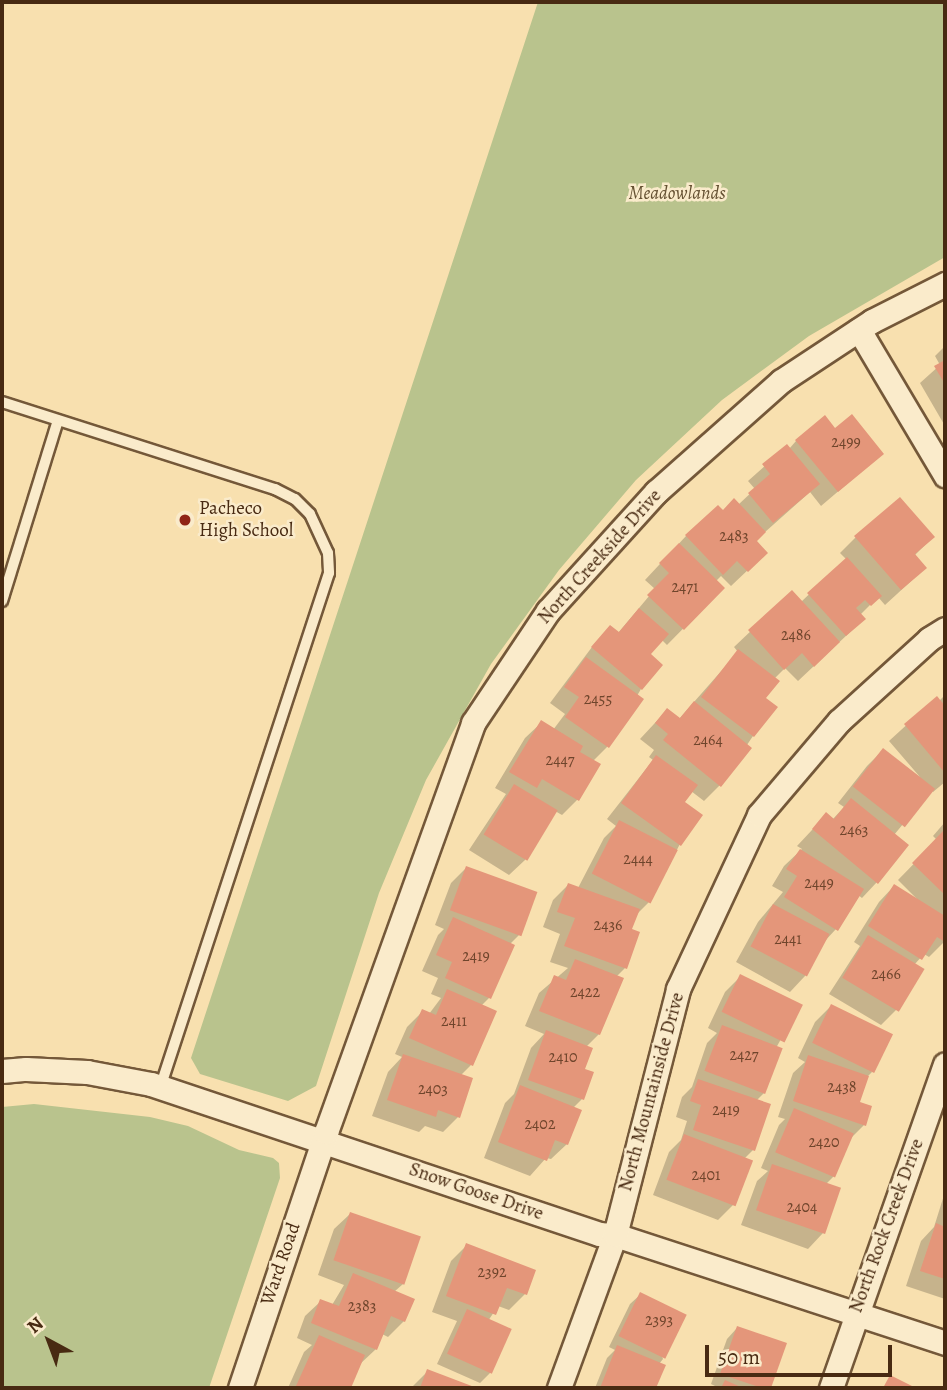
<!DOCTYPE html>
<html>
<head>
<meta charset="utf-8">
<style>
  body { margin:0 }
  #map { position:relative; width:947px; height:1390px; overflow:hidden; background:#f8e0af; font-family:Alegreya,serif }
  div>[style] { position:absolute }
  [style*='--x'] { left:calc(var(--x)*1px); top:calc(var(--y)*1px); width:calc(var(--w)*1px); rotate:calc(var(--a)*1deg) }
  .green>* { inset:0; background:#b9c38d }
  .shadow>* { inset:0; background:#0003 }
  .building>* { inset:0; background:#e4967a; transform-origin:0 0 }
  .roads { filter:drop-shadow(2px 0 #745839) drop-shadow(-2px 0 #745839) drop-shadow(0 2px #745839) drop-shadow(0 -2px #745839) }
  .lane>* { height:10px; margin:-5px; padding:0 5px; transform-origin:5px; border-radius:5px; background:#faebcb }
  .street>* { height:23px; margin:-11.5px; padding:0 11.5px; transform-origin:11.5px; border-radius:11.5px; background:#faebcb }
  .dots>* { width:19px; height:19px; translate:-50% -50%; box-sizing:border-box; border:4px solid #faebcb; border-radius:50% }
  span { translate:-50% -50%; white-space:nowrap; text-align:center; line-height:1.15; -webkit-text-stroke:5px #faebcb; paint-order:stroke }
  .number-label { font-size:16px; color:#6f452c }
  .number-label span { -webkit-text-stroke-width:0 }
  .park-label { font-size:19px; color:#645031; font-style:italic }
  .poi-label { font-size:19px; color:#482a12 }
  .left { translate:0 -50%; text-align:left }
  .street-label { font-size:19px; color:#482a12 }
  .frame { position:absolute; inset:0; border:4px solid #482a12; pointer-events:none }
  .north { position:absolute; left:14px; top:1306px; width:70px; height:70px; -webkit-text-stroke:5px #faebcb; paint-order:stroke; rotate:319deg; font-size:19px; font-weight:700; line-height:28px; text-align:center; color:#482a12 }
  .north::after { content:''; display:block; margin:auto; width:24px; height:32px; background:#482a12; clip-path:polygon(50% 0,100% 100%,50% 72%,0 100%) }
  .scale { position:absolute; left:705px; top:1345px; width:187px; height:32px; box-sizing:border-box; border:4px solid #482a12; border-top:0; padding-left:9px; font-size:21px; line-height:24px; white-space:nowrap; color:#482a12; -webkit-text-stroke:5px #faebcb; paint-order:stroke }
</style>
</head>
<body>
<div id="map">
  <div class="green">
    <i style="clip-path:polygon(538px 2px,945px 2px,945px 257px,809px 336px,722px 400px,636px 480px,559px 570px,491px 664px,426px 780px,379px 893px,316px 1086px,288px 1101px,200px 1074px,191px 1058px)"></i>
    <i style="clip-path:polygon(34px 1104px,150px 1117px,188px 1126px,239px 1150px,273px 1158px,279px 1163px,280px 1178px,209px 1388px,2px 1388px,2px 1107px)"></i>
  </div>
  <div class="shadow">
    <i style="clip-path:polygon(945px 346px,945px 426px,920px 383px,940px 365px,935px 356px)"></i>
    <i style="clip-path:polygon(835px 430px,882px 454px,821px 506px,810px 492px,755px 541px,750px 568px,731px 586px,721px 576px,716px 581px,723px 588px,667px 645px,661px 639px,648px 655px,641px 689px,607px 747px,593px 761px,577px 800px,562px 815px,555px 811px,525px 860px,509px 875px,469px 850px,506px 794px,495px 788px,525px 738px,541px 723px,553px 730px,565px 714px,550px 703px,595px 643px,610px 627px,618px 633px,655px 589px,645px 580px,686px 536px,738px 505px,755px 489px,748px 481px,787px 446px,789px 449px,796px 441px)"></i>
    <i style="clip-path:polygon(856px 537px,933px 537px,914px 556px,925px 568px,909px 583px,885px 605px,878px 597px,860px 615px,864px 619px,798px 681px,785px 668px,774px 679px,764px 698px,753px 736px,720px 785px,704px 801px,691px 791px,683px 802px,680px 844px,649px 902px,635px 916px,630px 930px,625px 968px,616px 977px,599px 1034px,586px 1047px,582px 1099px,573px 1108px,567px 1144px,551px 1159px,546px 1158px,530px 1176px,484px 1158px,505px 1103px,514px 1094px,531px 1048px,544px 1034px,525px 1026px,539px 993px,568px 968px,550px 962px,560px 934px,543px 927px,553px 900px,568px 885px,578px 888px,604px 838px,616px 826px,607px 819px,653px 760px,649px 757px,654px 750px,640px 739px,667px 710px,679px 719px,738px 652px,734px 647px,792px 592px,801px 602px,846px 559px,840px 553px)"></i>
    <i style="clip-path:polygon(945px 695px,945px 782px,933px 792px,931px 790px,894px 835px,877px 882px,862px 898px,858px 895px,836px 929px,824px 942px,805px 976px,790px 992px,736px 962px,758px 922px,783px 892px,772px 886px,784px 866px,802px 849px,797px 846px,826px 815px,832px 820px,844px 807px,838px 803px,867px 766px,883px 750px,920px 777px,889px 741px,936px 698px,939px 701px)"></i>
    <i style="clip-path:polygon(945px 822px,945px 941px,929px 957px,924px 954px,914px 965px,896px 1010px,881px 1025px,829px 994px,860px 946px,854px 942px,879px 902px,894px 886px,918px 900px,898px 880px,937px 840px,933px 836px)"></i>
    <i style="clip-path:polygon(466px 868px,535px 893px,519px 935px,510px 944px,489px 998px,481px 1006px,471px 1065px,460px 1076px,458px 1117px,443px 1132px,425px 1126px,419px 1132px,372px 1116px,388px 1072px,402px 1057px,395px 1054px,407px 1027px,423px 1011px,429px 1014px,441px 998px,431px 994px,438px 978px,422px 971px,438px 935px,444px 929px,435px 925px,451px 883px)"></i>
    <i style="clip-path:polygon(741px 976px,800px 1005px,776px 1048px,764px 1093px,756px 1101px,753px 1150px,745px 1158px,734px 1204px,718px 1220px,653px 1195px,669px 1152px,681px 1140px,687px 1121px,676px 1117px,682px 1097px,692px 1087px,707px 1043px,717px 1033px,708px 1028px,725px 992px)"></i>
    <i style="clip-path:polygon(831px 1006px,872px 1072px,866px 1078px,858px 1103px,864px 1125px,849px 1140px,833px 1177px,826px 1184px,823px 1233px,808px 1249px,741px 1225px,757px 1181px,768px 1171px,761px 1168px,779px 1125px,785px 1119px,778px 1117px,793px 1073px,805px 1062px,798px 1058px,815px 1022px)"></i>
    <i style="clip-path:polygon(945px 1192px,945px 1299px,906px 1286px,921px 1241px,934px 1227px)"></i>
    <i style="clip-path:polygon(350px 1214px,403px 1284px,394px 1292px,404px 1321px,388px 1337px,382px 1334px,376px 1349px,359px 1365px,349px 1388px,288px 1388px,304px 1352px,312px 1345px,297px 1338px,305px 1316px,321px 1301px,332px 1305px,344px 1285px,318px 1275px,334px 1229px)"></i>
    <i style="clip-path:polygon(467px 1245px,534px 1271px,525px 1294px,509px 1310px,498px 1306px,488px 1321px,490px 1373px,480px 1383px,437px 1364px,457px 1321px,432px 1312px,451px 1261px)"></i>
    <i style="clip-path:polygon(641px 1294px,663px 1359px,659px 1364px,663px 1366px,654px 1388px,595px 1388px,607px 1358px,615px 1350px,609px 1347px,630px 1304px)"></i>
    <i style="clip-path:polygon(737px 1328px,784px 1344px,769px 1388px,719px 1388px,711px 1384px,727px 1339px)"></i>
    <i style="clip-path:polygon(428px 1371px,473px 1388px,411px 1388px)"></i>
  </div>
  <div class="building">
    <i style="clip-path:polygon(945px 360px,945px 384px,934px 366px)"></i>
    <i style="clip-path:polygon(852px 414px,884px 454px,838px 492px,795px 440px,825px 415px,835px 428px)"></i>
    <i style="clip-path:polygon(787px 444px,820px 484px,773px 523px,748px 493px,770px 474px,762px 464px)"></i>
    <i style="clip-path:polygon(900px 497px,935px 537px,915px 554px,927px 568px,901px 590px,854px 536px)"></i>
    <i style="clip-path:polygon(734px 498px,766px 532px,757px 541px,768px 553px,748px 572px,737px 561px,723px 575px,685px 535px,718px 505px,723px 510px)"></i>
    <i style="clip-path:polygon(679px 543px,725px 588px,684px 630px,647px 595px,669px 573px,659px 563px)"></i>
    <i style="clip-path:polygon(847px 557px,882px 596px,871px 606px,865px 600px,856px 608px,866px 619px,846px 636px,807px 593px)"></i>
    <i style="clip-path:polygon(792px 590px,840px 642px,814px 667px,802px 653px,784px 670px,748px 630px)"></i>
    <i style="clip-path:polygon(639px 608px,669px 634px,651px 654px,663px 665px,642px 690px,591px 647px,610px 625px,619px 632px)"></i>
    <i style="clip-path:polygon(738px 649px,780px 681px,766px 698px,778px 707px,754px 737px,701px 697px)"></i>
    <i style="clip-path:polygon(586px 657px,644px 699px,609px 748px,565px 717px,579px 697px,564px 687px)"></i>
    <i style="clip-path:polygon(937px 696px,945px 706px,945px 773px,904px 724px)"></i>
    <i style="clip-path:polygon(694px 701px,752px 748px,721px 787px,663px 740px,668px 734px,655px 723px,667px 708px,680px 718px)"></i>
    <i style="clip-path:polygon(541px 720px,583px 746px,580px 752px,601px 764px,579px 801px,542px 779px,537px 788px,509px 772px)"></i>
    <i style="left:883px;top:748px;width:66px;height:49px;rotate:38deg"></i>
    <i style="clip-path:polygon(656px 755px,698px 785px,685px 802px,703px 815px,681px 846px,621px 803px)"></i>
    <i style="left:514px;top:784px;width:51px;height:59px;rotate:31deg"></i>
    <i style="clip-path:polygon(851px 798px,909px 845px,878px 884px,812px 829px,826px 812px,834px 819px)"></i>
    <i style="left:619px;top:820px;width:66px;height:60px;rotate:27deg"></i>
    <i style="clip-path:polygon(945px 829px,945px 895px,912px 863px)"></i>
    <i style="clip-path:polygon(800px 849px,864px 889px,838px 931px,784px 897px,797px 876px,786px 869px)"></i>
    <i style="left:466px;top:866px;width:76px;height:47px;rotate:20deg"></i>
    <i style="clip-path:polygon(568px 883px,640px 909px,632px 929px,640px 932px,627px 969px,564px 946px,575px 918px,557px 912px)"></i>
    <i style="clip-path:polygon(894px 884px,945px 916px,945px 942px,937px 937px,922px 960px,868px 926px)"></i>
    <i style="left:773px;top:904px;width:64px;height:48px;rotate:28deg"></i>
    <i style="clip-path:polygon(453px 917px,515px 945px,491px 999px,445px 978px,452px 962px,436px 955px)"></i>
    <i style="left:868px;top:935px;width:66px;height:50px;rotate:31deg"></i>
    <i style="clip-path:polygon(575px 959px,624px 978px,600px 1035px,539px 1011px,554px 975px,566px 980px)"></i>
    <i style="left:740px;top:974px;width:70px;height:42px;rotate:26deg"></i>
    <i style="clip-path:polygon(447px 989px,497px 1011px,473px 1066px,409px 1038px,422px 1009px,436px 1015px)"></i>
    <i style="left:831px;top:1004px;width:69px;height:43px;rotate:26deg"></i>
    <i style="left:722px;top:1025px;width:65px;height:49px;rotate:21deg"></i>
    <i style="clip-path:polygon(546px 1030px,593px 1048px,585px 1069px,594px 1072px,584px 1100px,528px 1080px)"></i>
    <i style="clip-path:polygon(403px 1054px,473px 1078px,460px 1118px,438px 1110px,436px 1117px,387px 1100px)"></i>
    <i style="clip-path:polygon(808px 1055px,869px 1076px,860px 1102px,872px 1106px,866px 1126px,793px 1101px)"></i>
    <i style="clip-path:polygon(698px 1079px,771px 1104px,755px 1151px,693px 1130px,701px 1105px,690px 1101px)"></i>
    <i style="clip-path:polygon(520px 1085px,582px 1110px,568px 1145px,555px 1140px,547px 1161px,498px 1142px)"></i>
    <i style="left:794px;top:1108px;width:65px;height:48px;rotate:23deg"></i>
    <i style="left:684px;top:1134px;width:74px;height:49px;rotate:21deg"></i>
    <i style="left:772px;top:1164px;width:73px;height:49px;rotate:19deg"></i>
    <i style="left:350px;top:1212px;width:75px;height:51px;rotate:19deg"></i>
    <i style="clip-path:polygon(936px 1223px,945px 1227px,945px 1279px,920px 1271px)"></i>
    <i style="clip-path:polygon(466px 1243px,536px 1270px,527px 1295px,507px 1288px,496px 1315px,446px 1296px)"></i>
    <i style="clip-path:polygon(353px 1273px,415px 1299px,405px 1322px,391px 1316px,377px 1350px,311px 1323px,320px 1299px,339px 1306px)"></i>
    <i style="left:640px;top:1292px;width:52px;height:49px;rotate:26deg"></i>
    <i style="left:467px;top:1309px;width:49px;height:49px;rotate:24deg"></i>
    <i style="clip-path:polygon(737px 1326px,787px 1343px,771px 1388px,762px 1388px,720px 1374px)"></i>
    <i style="clip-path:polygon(319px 1335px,365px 1355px,351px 1388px,296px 1386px)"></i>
    <i style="clip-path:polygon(617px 1345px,666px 1365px,656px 1388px,600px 1388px)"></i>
    <i style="clip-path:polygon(427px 1369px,477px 1388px,420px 1388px)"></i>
    <i style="clip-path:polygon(890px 1375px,916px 1388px,883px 1388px)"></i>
    <i style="clip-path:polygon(725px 1380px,743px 1388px,721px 1388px)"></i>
  </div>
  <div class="roads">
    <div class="lane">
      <i style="--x:2;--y:402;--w:287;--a:17.7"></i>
      <i style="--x:275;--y:489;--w:22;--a:27"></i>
      <i style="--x:295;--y:499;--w:21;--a:45"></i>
      <i style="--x:310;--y:514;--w:43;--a:65.2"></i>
      <i style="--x:328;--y:553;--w:20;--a:87"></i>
      <i style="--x:329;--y:573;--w:542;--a:108.17"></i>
      <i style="--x:2;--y:601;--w:189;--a:-72.8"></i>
    </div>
    <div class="street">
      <i style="--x:859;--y:330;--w:169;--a:59.3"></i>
      <i style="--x:2;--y:1071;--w:24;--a:-5"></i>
      <i style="--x:26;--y:1069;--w:61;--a:2.8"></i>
      <i style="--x:87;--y:1072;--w:65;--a:10.6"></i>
      <i style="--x:151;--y:1084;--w:472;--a:18.5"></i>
      <i style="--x:599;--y:1234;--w:16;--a:4"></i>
      <i style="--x:615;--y:1235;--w:347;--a:18.1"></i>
      <i style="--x:240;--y:1388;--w:270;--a:-71.4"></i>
      <i style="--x:326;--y:1132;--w:435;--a:-70.2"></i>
      <i style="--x:473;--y:723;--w:135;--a:-56.2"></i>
      <i style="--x:548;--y:611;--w:161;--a:-47.8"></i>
      <i style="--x:656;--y:492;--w:167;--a:-41.6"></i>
      <i style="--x:781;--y:381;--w:109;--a:-33.4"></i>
      <i style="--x:872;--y:321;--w:82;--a:-26.9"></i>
      <i style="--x:559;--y:1388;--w:163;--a:-69.9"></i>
      <i style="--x:615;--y:1235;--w:254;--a:-75.6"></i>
      <i style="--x:678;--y:989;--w:192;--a:-65"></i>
      <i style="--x:759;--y:815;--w:123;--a:-49.6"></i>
      <i style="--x:839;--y:721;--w:122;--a:-42.3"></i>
      <i style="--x:929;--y:639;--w:19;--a:-32"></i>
      <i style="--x:831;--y:1388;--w:343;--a:-70.6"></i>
    </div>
  </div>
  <div class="dots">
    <i style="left:185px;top:520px;background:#8f2418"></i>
  </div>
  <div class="number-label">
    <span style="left:846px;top:442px">2499</span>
    <span style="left:734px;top:536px">2483</span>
    <span style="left:685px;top:587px">2471</span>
    <span style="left:796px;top:635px">2486</span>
    <span style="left:598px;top:699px">2455</span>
    <span style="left:708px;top:740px">2464</span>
    <span style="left:560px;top:760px">2447</span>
    <span style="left:854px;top:830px">2463</span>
    <span style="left:638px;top:859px">2444</span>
    <span style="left:819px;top:883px">2449</span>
    <span style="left:608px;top:925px">2436</span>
    <span style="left:788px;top:939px">2441</span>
    <span style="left:476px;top:956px">2419</span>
    <span style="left:886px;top:974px">2466</span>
    <span style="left:585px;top:992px">2422</span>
    <span style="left:454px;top:1021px">2411</span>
    <span style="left:744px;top:1055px">2427</span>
    <span style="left:563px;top:1057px">2410</span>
    <span style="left:842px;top:1087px">2438</span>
    <span style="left:433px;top:1089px">2403</span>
    <span style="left:726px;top:1110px">2419</span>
    <span style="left:540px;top:1124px">2402</span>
    <span style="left:824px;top:1142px">2420</span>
    <span style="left:706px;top:1175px">2401</span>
    <span style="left:802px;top:1207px">2404</span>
    <span style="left:492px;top:1272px">2392</span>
    <span style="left:362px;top:1306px">2383</span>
    <span style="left:659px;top:1320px">2393</span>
  </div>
  <div class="park-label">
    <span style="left:677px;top:194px">Meadowlands</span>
  </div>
  <div class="poi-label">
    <span class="left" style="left:199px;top:520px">Pacheco<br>High School</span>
  </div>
  <div class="street-label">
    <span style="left:600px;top:557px;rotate:-48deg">North Creekside Drive</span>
    <span style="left:652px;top:1092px;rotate:-75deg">North Mountainside Drive</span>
    <span style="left:476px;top:1192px;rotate:19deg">Snow Goose Drive</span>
    <span style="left:887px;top:1226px;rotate:-70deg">North Rock Creek Drive</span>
    <span style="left:281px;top:1264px;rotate:-71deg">Ward Road</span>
  </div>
  <div class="frame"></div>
  <div class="north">N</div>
  <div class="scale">50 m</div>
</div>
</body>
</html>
